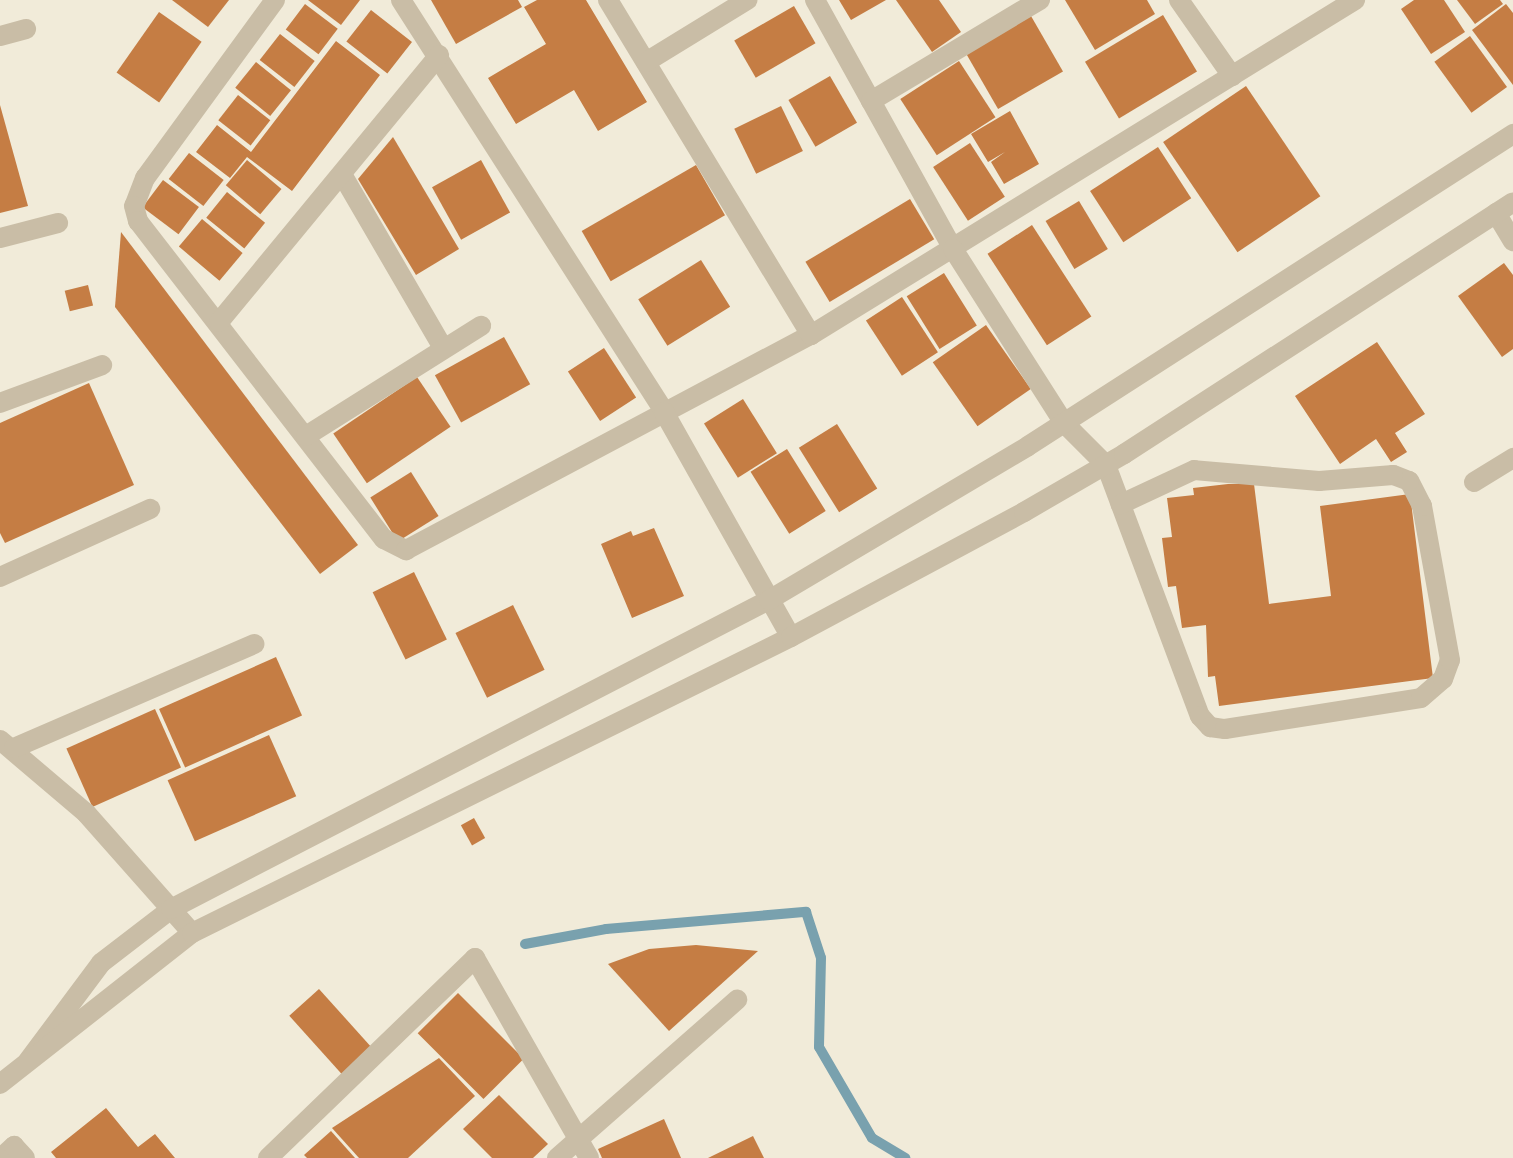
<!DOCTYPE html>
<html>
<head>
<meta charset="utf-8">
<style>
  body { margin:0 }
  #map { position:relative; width:1513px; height:1158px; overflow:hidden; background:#f1ebd9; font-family:Poppins,sans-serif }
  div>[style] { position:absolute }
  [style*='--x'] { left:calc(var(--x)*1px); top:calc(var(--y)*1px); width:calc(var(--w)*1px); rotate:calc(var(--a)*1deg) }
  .stream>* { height:10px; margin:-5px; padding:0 5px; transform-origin:5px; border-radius:5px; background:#79a1ae }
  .building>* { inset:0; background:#c57d44; transform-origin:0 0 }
  .minor>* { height:20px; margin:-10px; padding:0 10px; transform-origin:10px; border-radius:10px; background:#c9bda6 }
  .tertiary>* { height:20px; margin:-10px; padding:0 10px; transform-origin:10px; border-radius:10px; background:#c9bda6 }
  span { translate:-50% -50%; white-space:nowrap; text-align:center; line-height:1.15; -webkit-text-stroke:6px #f9f4e5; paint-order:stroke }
</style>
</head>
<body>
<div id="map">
  <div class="stream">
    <i style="--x:525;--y:944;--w:82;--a:-10.5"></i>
    <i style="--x:606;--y:929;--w:201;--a:-4.9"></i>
    <i style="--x:806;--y:912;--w:48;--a:71.9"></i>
    <i style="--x:821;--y:958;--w:89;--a:91.3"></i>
    <i style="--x:819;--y:1047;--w:105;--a:59.8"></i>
    <i style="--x:872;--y:1138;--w:39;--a:31"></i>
  </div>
  <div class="building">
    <i style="clip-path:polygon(172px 0,229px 0,208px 27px)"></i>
    <i style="clip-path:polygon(308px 0,360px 0,341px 25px)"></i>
    <i style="clip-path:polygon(431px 0,518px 0,522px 7px,456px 44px)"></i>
    <i style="clip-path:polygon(537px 0,586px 0,647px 102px,598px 131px,574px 90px,516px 124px,488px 78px,546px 44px,524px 7px)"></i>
    <i style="clip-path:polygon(839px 0,886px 0,851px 20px)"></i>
    <i style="clip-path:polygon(896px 0,939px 0,961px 32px,932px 52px)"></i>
    <i style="clip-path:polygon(1065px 0,1147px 0,1155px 14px,1095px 50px)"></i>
    <i style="clip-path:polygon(1414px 0,1444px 0,1465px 32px,1431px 54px,1401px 9px)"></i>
    <i style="clip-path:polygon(1457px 0,1500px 0,1503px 4px,1475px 24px)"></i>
    <i style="left:305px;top:4px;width:41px;height:32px;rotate:37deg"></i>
    <i style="clip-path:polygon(1506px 4px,1513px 13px,1513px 85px,1472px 30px)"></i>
    <i style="left:794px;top:6px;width:43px;height:69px;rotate:60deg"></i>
    <i style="left:371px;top:10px;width:52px;height:40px;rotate:38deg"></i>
    <i style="left:159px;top:12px;width:52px;height:74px;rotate:35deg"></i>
    <i style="left:1163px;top:15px;width:66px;height:91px;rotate:59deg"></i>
    <i style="left:1031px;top:16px;width:64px;height:75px;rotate:60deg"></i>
    <i style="left:280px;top:34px;width:44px;height:33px;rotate:38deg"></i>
    <i style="left:1470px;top:36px;width:63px;height:44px;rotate:54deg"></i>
    <i style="clip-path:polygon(336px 41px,380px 75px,292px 191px,247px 157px,230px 178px,196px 152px,217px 125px,251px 152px)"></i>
    <i style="left:959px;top:61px;width:67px;height:70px;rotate:57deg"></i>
    <i style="left:256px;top:62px;width:45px;height:33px;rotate:39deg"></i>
    <i style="left:830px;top:76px;width:54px;height:48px;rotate:60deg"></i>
    <i style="left:1246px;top:86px;width:133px;height:100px;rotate:56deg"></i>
    <i style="left:238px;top:95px;width:41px;height:32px;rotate:38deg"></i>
    <i style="clip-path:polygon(0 105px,28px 206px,0 213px)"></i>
    <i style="left:781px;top:106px;width:50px;height:52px;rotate:64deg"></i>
    <i style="clip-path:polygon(1010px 111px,1039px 164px,1004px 184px,991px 162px,1005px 152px,988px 162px,971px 134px)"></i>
    <i style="clip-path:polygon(393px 137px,459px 249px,416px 275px,358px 179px)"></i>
    <i style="left:970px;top:143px;width:64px;height:44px;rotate:57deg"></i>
    <i style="left:1158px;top:147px;width:61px;height:81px;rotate:57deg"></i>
    <i style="left:189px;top:153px;width:44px;height:33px;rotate:38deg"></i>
    <i style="left:247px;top:160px;width:45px;height:33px;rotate:40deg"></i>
    <i style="left:481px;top:160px;width:60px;height:56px;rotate:61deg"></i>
    <i style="left:696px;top:165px;width:58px;height:132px;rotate:60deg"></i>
    <i style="left:163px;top:180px;width:45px;height:34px;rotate:37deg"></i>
    <i style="left:227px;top:192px;width:49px;height:33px;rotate:39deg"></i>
    <i style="left:910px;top:199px;width:47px;height:122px;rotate:59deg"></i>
    <i style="left:1079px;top:201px;width:56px;height:39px;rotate:59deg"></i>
    <i style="left:202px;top:219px;width:53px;height:36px;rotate:40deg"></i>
    <i style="left:1032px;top:225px;width:109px;height:53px;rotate:57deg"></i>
    <i style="clip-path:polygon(121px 232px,358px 545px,320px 574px,115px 307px)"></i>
    <i style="left:701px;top:260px;width:55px;height:74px;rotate:58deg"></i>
    <i style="clip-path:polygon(1504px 263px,1513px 275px,1513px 349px,1502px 357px,1458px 296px)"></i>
    <i style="left:944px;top:273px;width:62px;height:44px;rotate:58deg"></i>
    <i style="left:88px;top:285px;width:21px;height:24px;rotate:76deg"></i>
    <i style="left:902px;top:297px;width:66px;height:43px;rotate:57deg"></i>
    <i style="left:986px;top:325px;width:78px;height:65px;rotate:55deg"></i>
    <i style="left:504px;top:337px;width:54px;height:79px;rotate:61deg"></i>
    <i style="clip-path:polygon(1377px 342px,1425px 414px,1395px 433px,1407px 452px,1391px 462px,1376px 439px,1340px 464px,1295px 396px)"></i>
    <i style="left:604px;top:348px;width:59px;height:43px;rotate:57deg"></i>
    <i style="left:417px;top:377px;width:60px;height:101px;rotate:56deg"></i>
    <i style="clip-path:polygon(89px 383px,134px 485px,5px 543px,0 533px,0 423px)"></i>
    <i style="left:743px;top:399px;width:64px;height:46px;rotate:58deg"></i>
    <i style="left:837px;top:424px;width:76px;height:45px;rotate:58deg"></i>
    <i style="left:787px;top:449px;width:73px;height:43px;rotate:58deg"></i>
    <i style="left:411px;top:472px;width:52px;height:48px;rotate:58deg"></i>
    <i style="clip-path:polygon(1228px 484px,1254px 484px,1269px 604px,1331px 596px,1320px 506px,1410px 494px,1433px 678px,1219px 706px,1215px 676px,1208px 677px,1206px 625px,1182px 628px,1176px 586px,1168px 587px,1162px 538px,1172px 537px,1167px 498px,1194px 495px,1193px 488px)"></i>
    <i style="clip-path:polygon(654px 528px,684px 596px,632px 618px,601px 544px,631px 531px,633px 536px)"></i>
    <i style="left:414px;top:572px;width:75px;height:46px;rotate:64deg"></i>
    <i style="left:513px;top:605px;width:72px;height:64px;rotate:64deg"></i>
    <i style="left:276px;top:657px;width:64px;height:128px;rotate:66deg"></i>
    <i style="left:155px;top:709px;width:64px;height:97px;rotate:66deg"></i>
    <i style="left:269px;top:735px;width:67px;height:111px;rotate:66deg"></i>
    <i style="left:474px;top:818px;width:23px;height:15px;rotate:61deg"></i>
    <i style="clip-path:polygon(696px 945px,758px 951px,669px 1031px,608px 964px,649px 949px)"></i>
    <i style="left:319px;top:989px;width:82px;height:40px;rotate:48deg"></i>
    <i style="left:458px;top:993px;width:93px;height:57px;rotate:45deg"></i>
    <i style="clip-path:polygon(439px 1058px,475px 1096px,408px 1158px,359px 1158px,332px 1128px)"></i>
    <i style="clip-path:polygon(499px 1095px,548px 1144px,533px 1158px,492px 1158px,463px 1129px)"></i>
    <i style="clip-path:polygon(106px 1108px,138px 1147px,155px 1134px,175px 1158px,56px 1158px,51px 1152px)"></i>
    <i style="clip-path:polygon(664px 1119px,681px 1158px,602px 1158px,598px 1149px)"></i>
    <i style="clip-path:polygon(331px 1131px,355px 1158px,307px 1158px,304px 1155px)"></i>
    <i style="clip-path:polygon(753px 1136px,764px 1158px,708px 1158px)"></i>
  </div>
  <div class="minor">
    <i style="--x:275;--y:0;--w:220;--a:126.1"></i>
    <i style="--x:145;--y:178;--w:30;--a:111"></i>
    <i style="--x:134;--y:206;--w:16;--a:75"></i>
    <i style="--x:138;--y:221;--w:402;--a:52.3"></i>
    <i style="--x:384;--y:539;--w:25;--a:27"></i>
    <i style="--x:406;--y:550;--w:459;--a:-28"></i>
    <i style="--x:811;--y:335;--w:639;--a:-31.63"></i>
    <i style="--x:401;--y:0;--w:489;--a:57.4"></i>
    <i style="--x:664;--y:412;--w:258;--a:60.6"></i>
    <i style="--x:608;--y:0;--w:392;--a:58.8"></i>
    <i style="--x:815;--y:0;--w:285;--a:61"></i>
    <i style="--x:953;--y:249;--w:206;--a:57.5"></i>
    <i style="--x:1064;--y:423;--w:59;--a:45"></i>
    <i style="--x:1106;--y:465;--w:268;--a:69.5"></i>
    <i style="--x:1200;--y:716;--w:15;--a:48"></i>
    <i style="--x:1210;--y:727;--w:15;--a:8"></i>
    <i style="--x:1225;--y:729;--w:198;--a:-9"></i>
    <i style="--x:1421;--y:698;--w:29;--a:-41"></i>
    <i style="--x:1443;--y:679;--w:20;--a:-70"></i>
    <i style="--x:1450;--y:660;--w:157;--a:-100.3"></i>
    <i style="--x:1422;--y:506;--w:28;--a:-117"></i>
    <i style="--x:1409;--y:481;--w:17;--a:-159"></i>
    <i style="--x:1393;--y:475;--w:74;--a:175.4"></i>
    <i style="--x:1319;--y:481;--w:125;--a:-175"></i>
    <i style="--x:1194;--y:470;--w:81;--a:155"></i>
    <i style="--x:1179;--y:0;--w:93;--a:55.1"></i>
    <i style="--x:0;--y:36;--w:27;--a:-15"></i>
    <i style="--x:646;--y:62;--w:119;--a:-31.5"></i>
    <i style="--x:871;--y:101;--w:197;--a:-30.9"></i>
    <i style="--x:343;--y:176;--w:199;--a:59.8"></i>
    <i style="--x:1496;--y:213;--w:33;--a:59"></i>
    <i style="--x:0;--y:238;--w:60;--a:-14.5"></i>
    <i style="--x:219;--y:322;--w:346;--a:-50.5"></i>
    <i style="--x:0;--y:403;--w:109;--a:-20.4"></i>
    <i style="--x:306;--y:436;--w:207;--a:-32.2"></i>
    <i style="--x:1474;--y:482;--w:46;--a:-31.6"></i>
    <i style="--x:0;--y:577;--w:165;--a:-24.4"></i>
    <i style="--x:0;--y:740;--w:113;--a:40.3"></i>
    <i style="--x:86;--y:813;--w:160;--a:48.5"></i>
    <i style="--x:14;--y:748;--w:262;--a:-23.4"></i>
    <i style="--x:1;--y:1158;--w:18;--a:-43"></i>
    <i style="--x:14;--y:1146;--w:16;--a:47"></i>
    <i style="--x:268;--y:1158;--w:288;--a:-44"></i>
    <i style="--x:475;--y:958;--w:230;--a:60.3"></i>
    <i style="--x:557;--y:1158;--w:240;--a:-41.3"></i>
  </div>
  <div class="tertiary">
    <i style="--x:28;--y:1061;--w:122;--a:-53.3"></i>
    <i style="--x:101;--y:963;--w:88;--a:-37.6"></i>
    <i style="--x:171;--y:909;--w:673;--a:-27.33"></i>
    <i style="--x:769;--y:600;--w:301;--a:-30.7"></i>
    <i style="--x:1028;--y:446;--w:577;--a:-32.75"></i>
    <i style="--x:0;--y:1084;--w:244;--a:-38.2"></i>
    <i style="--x:192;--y:933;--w:668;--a:-26.3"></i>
    <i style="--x:791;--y:637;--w:264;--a:-28.2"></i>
    <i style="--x:1024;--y:512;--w:116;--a:-30.1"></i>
    <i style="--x:1124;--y:454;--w:463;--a:-32.9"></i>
  </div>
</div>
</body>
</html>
